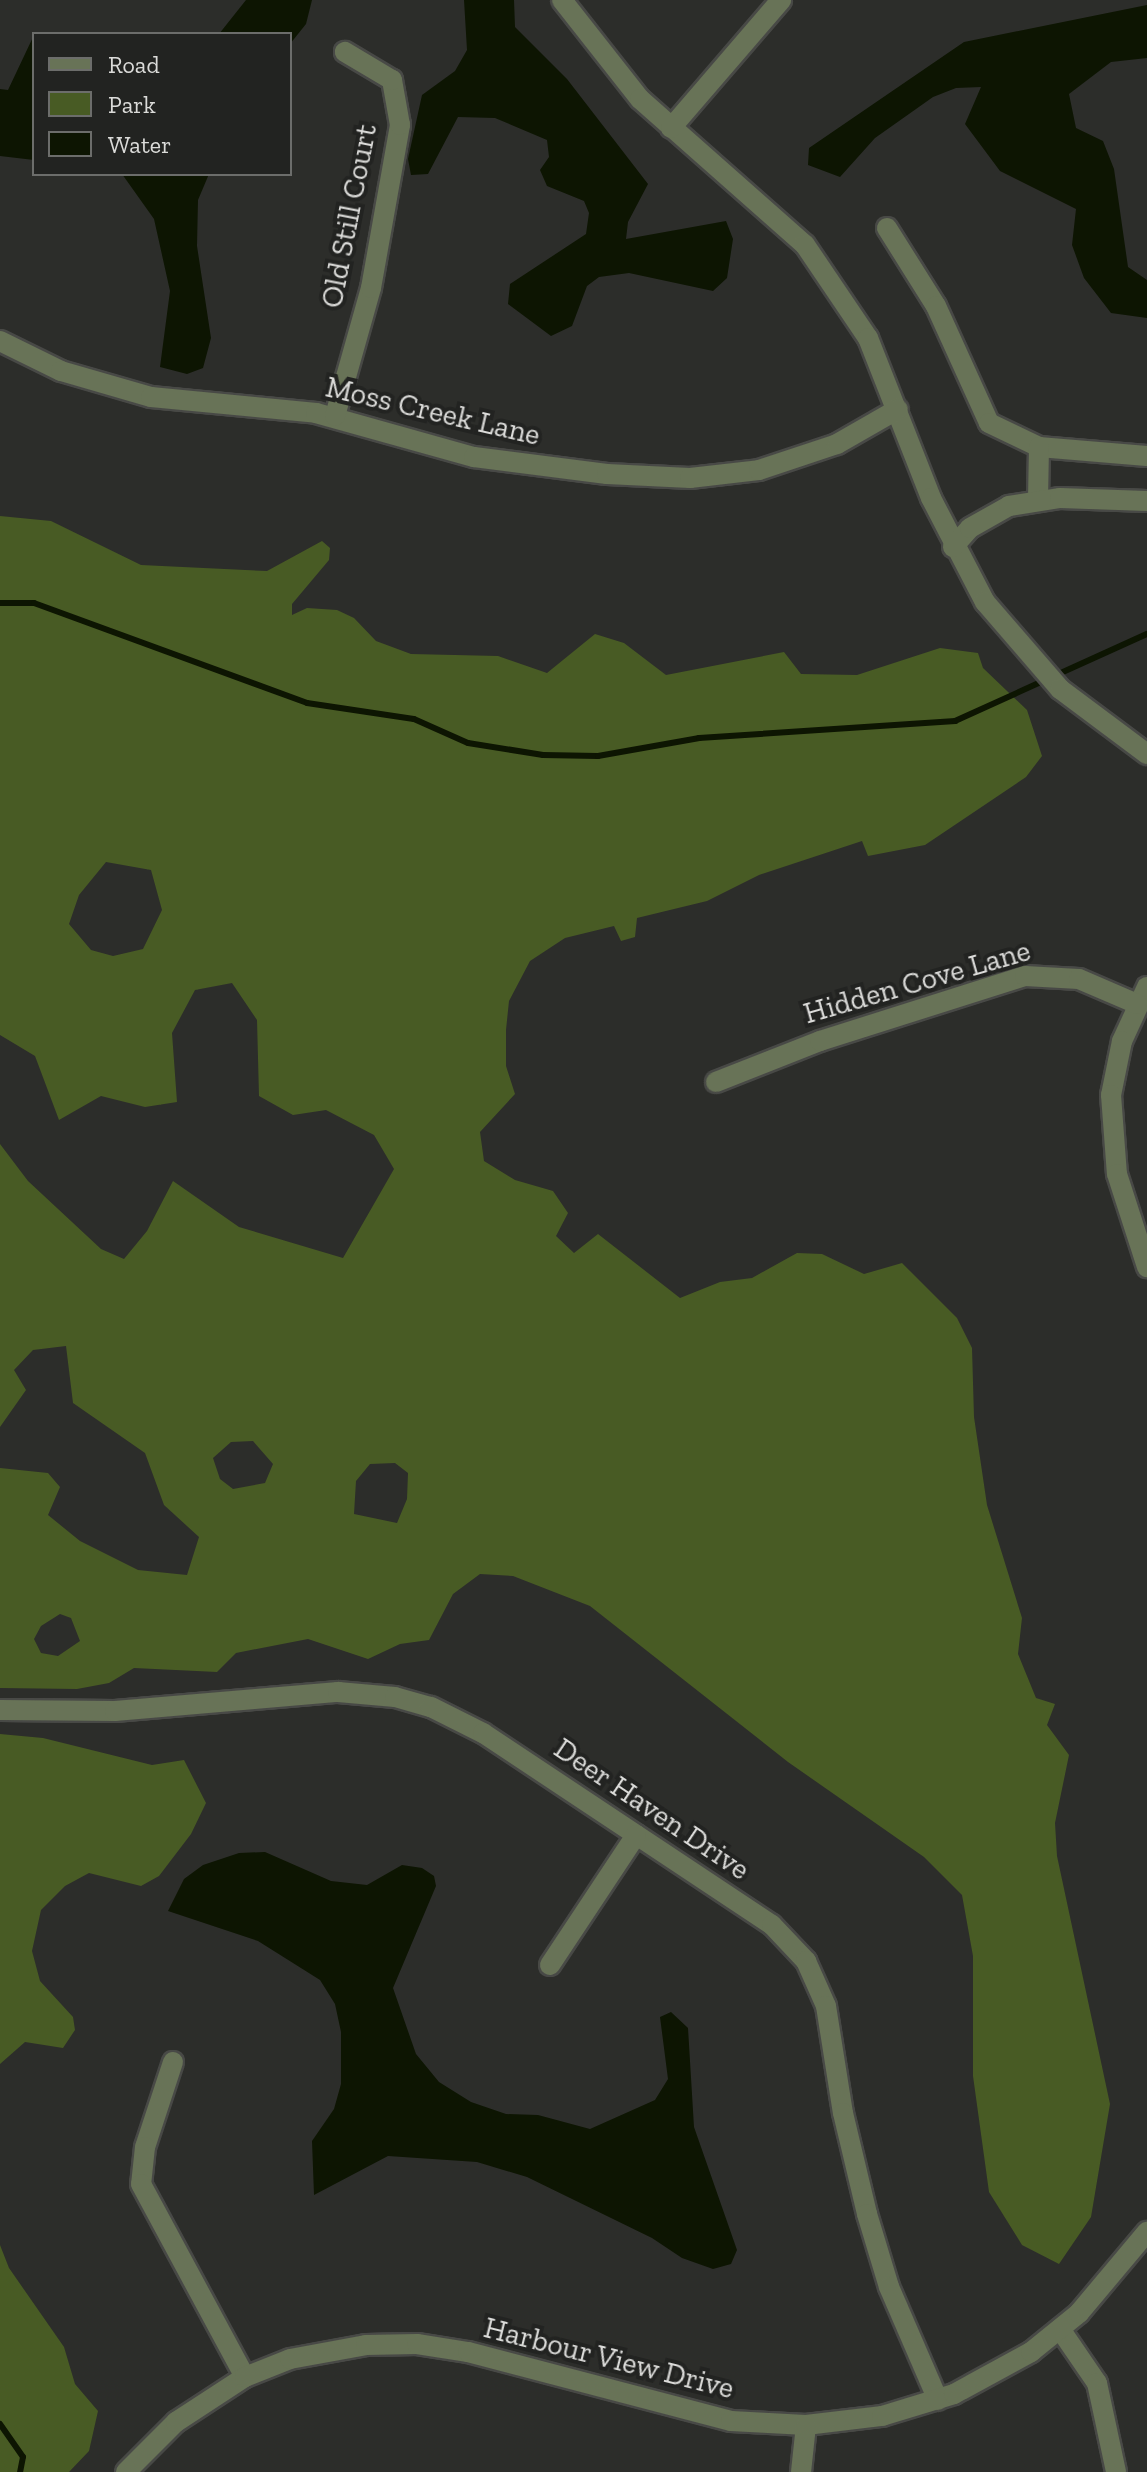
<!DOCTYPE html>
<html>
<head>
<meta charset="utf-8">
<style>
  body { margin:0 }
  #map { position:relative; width:1147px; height:2472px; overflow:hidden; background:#2c2d2a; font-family:"Zilla Slab",serif }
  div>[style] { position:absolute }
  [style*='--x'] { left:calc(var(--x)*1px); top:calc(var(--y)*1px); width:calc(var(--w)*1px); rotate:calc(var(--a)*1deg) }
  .green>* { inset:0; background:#485b24 }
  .water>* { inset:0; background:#0d1502 }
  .stream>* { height:6px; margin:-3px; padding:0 3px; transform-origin:3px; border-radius:3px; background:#0d1502 }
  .roads { filter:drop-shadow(2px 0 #484946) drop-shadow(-2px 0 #484946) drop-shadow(0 2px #484946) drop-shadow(0 -2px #484946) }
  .minor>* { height:20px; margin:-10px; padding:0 10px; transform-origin:10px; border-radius:10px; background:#687357 }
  span { translate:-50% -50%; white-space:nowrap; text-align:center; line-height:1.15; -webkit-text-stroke:8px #222321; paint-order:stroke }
  .street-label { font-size:30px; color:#dbdbd9 }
  .legend { position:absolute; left:32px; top:32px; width:260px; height:144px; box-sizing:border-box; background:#222321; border:2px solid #6c6d6b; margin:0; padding:10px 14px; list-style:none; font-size:24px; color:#dbdbd9 }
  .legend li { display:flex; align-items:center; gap:16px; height:40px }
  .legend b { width:40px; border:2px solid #6c6d6b }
</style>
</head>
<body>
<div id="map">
  <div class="green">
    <i style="clip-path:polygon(evenodd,0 516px,51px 521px,141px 565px,267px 571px,322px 541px,330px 548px,329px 560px,292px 604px,292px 615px,307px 608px,337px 610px,354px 618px,376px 641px,411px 654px,498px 656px,547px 673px,595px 634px,624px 643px,666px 675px,784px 652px,801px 674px,857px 675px,940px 648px,978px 653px,983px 668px,1027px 710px,1042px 756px,1026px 777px,925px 845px,868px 856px,862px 841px,759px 875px,707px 901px,637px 918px,635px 937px,621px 941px,614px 926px,565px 938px,530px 961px,509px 1001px,506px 1030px,506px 1066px,515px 1094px,480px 1132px,484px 1161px,515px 1180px,553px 1191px,568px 1213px,556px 1236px,574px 1253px,598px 1234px,680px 1298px,720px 1282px,752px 1278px,797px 1253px,822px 1254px,864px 1274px,902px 1263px,957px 1318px,972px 1348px,974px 1417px,987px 1505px,1022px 1618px,1018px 1654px,1036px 1698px,1055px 1704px,1047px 1725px,1069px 1755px,1055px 1823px,1057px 1856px,1110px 2104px,1091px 2217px,1059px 2264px,1022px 2245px,989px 2192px,973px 2076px,973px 1956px,962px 1895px,924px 1857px,788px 1762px,590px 1606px,513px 1576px,480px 1574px,453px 1594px,429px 1640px,400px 1644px,368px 1659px,308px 1639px,236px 1653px,217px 1672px,134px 1668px,109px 1683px,77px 1689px,0 1688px,0 1468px,48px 1473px,60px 1487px,48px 1515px,80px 1541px,138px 1570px,187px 1575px,199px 1537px,164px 1505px,145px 1453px,73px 1403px,66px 1346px,33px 1350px,14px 1370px,26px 1390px,0 1427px,0 1144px,28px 1181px,101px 1249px,124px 1259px,147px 1231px,173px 1181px,239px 1227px,343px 1258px,394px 1169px,374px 1135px,326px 1110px,293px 1115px,259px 1096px,257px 1020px,232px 983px,195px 990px,172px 1033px,177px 1102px,145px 1107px,101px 1096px,59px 1120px,35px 1056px,0 1035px,0 516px,106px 862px,151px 870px,162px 910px,143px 949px,113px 956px,91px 950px,69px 924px,79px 895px,106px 862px,0 516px,253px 1441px,273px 1464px,265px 1483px,233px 1489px,220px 1479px,213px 1458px,231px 1442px,253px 1441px,0 516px,395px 1463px,408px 1473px,407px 1499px,397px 1523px,354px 1514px,356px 1481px,370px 1464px,395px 1463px,0 516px,60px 1614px,71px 1618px,80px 1641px,58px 1656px,41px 1653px,34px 1639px,41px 1626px,60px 1614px)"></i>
    <i style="clip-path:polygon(0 1734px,43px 1738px,152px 1765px,184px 1760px,206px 1803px,191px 1834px,159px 1876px,141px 1886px,89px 1873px,65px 1886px,41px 1910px,32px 1951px,40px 1981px,73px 2017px,75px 2030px,63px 2048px,25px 2042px,0 2064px)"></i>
    <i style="clip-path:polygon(0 2245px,9px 2268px,64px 2347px,75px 2384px,98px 2411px,89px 2451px,69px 2472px,0 2472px)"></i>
  </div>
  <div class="water">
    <i style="clip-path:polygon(246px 0,312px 0,306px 24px,290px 44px,290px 34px,219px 34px)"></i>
    <i style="clip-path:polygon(464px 0,514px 0,515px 27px,567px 79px,648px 184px,628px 222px,626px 239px,726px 221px,733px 239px,727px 278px,713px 291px,629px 273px,599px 277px,587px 286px,572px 326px,551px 336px,508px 304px,510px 284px,586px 234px,589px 213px,584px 201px,547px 186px,540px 170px,549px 157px,547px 140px,495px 118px,458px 117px,428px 174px,411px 175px,408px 159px,422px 95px,455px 71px,467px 50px)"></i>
    <i style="clip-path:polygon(1147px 5px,1147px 58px,1111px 62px,1069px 94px,1076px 128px,1103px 141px,1114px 169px,1128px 267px,1147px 280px,1147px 318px,1111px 313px,1084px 278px,1072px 245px,1076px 209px,1000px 171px,965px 124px,981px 87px,956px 88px,933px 97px,875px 138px,840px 177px,808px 165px,809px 148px,964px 42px)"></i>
    <i style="clip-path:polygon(34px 35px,34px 160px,0 156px,0 89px,8px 90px)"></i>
    <i style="clip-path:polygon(122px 174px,209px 174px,198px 200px,197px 246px,211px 338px,203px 368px,187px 374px,160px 367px,170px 291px,154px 219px)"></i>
    <i style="clip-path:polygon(265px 1852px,331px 1881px,367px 1885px,402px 1865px,422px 1868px,434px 1876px,436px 1886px,393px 1988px,416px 2054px,439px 2082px,471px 2102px,506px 2114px,538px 2115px,590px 2129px,655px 2100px,668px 2079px,660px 2017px,671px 2012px,688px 2028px,694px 2127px,737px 2250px,731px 2264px,713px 2269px,682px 2258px,652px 2238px,527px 2177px,477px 2162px,388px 2156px,314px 2195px,312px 2141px,334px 2109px,341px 2084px,341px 2032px,335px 2004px,320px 1980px,258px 1941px,168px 1911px,184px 1879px,203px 1865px,239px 1853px)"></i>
  </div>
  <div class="stream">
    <i style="--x:0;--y:603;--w:34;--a:0"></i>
    <i style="--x:34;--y:603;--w:291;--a:20.1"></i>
    <i style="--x:307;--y:703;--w:108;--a:8.5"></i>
    <i style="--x:414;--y:719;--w:59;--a:24"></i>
    <i style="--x:468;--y:743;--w:76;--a:9.1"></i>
    <i style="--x:543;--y:755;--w:55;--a:1"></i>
    <i style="--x:598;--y:756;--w:103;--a:-10.1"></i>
    <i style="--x:699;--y:738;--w:257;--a:-3.8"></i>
    <i style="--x:955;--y:721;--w:211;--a:-24.4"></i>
    <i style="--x:0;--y:2424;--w:40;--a:55.1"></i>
    <i style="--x:23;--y:2457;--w:15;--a:101"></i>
  </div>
  <div class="roads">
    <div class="minor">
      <i style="--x:562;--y:0;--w:126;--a:51.8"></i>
      <i style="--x:640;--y:99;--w:220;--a:41.5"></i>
      <i style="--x:805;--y:245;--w:112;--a:55.9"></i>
      <i style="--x:868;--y:338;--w:172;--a:68.5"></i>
      <i style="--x:931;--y:498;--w:117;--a:62.6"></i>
      <i style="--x:985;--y:602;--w:115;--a:49.2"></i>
      <i style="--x:1060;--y:689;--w:109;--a:36.8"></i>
      <i style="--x:671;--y:128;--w:169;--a:-49.3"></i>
      <i style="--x:887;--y:228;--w:92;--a:57.9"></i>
      <i style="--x:936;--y:306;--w:128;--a:65.6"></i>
      <i style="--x:989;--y:423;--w:55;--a:25.6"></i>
      <i style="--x:1039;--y:447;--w:108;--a:4.8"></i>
      <i style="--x:0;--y:341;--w:68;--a:26.2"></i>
      <i style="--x:61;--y:371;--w:94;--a:16.1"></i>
      <i style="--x:151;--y:397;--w:166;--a:5.5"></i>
      <i style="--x:316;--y:413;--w:164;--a:15.6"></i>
      <i style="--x:474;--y:457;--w:134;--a:7.3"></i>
      <i style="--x:607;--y:474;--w:83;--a:2.8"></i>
      <i style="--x:690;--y:478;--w:69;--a:-6.6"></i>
      <i style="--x:759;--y:470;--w:82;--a:-18.4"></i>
      <i style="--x:837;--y:444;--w:70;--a:-29.8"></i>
      <i style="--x:335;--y:416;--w:133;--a:-74.3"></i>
      <i style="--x:371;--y:288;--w:166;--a:-79.9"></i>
      <i style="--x:400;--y:125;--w:46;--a:-100.1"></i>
      <i style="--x:392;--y:80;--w:55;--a:-149.2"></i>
      <i style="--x:1038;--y:499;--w:52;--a:-88.9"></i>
      <i style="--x:953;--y:547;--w:25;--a:-48"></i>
      <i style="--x:970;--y:528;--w:45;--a:-29.4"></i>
      <i style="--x:1009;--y:506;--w:52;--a:-8.9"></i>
      <i style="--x:1060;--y:498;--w:87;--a:2"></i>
      <i style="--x:1147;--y:987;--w:60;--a:114.8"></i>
      <i style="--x:1122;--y:1041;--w:55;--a:101.5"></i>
      <i style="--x:1111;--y:1095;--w:79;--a:85.7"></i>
      <i style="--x:1117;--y:1174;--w:98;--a:72.1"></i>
      <i style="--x:716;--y:1082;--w:112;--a:-21.5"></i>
      <i style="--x:820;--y:1041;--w:215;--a:-17.6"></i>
      <i style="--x:1025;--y:976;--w:54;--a:3.2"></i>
      <i style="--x:1079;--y:979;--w:63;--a:23.3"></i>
      <i style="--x:0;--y:1710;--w:115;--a:0.5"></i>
      <i style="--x:115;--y:1711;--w:224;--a:-4.9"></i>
      <i style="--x:338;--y:1692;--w:57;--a:5"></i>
      <i style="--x:395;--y:1697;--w:37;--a:16"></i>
      <i style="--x:431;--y:1707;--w:58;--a:26.6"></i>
      <i style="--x:483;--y:1733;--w:347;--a:33.6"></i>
      <i style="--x:772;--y:1925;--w:50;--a:46.6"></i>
      <i style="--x:806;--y:1961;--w:49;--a:66"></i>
      <i style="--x:826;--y:2006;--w:108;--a:81"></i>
      <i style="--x:843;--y:2113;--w:104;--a:76.6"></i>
      <i style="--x:867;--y:2214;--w:76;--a:73.2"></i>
      <i style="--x:889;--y:2287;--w:123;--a:66.6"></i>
      <i style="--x:550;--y:1965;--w:156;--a:-56.5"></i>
      <i style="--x:173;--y:2062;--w:89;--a:108.2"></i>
      <i style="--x:145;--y:2147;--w:37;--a:96"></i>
      <i style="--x:141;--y:2184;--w:219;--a:61.7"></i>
      <i style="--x:1060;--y:2329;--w:65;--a:55.6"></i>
      <i style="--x:1097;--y:2383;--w:91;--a:77.9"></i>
      <i style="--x:126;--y:2472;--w:71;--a:-45"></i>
      <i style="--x:176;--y:2422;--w:82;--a:-33.1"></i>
      <i style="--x:245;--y:2377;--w:48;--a:-21.8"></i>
      <i style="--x:290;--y:2359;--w:77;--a:-10.4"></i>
      <i style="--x:366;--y:2345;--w:51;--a:-1.1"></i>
      <i style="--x:417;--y:2344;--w:52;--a:8.9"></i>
      <i style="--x:468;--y:2352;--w:272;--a:14.7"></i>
      <i style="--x:731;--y:2421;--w:75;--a:3.1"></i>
      <i style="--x:806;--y:2425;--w:77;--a:-6.8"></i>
      <i style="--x:882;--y:2416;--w:75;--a:-17"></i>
      <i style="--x:954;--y:2394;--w:88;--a:-28.6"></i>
      <i style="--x:1031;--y:2352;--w:62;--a:-39.1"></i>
      <i style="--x:1079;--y:2313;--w:106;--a:-50"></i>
      <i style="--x:801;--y:2472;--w:47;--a:-83.9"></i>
    </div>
  </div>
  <div class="street-label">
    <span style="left:349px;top:216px;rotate:-79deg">Old Still Court</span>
    <span style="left:433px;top:411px;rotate:13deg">Moss Creek Lane</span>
    <span style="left:917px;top:982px;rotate:-16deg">Hidden Cove Lane</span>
    <span style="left:652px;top:1809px;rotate:34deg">Deer Haven Drive</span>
    <span style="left:609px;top:2358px;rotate:14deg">Harbour View Drive</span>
  </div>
  <ul class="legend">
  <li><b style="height:10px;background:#687357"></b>Road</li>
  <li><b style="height:22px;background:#485b24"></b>Park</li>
  <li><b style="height:22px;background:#0d1502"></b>Water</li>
  </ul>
</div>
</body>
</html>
